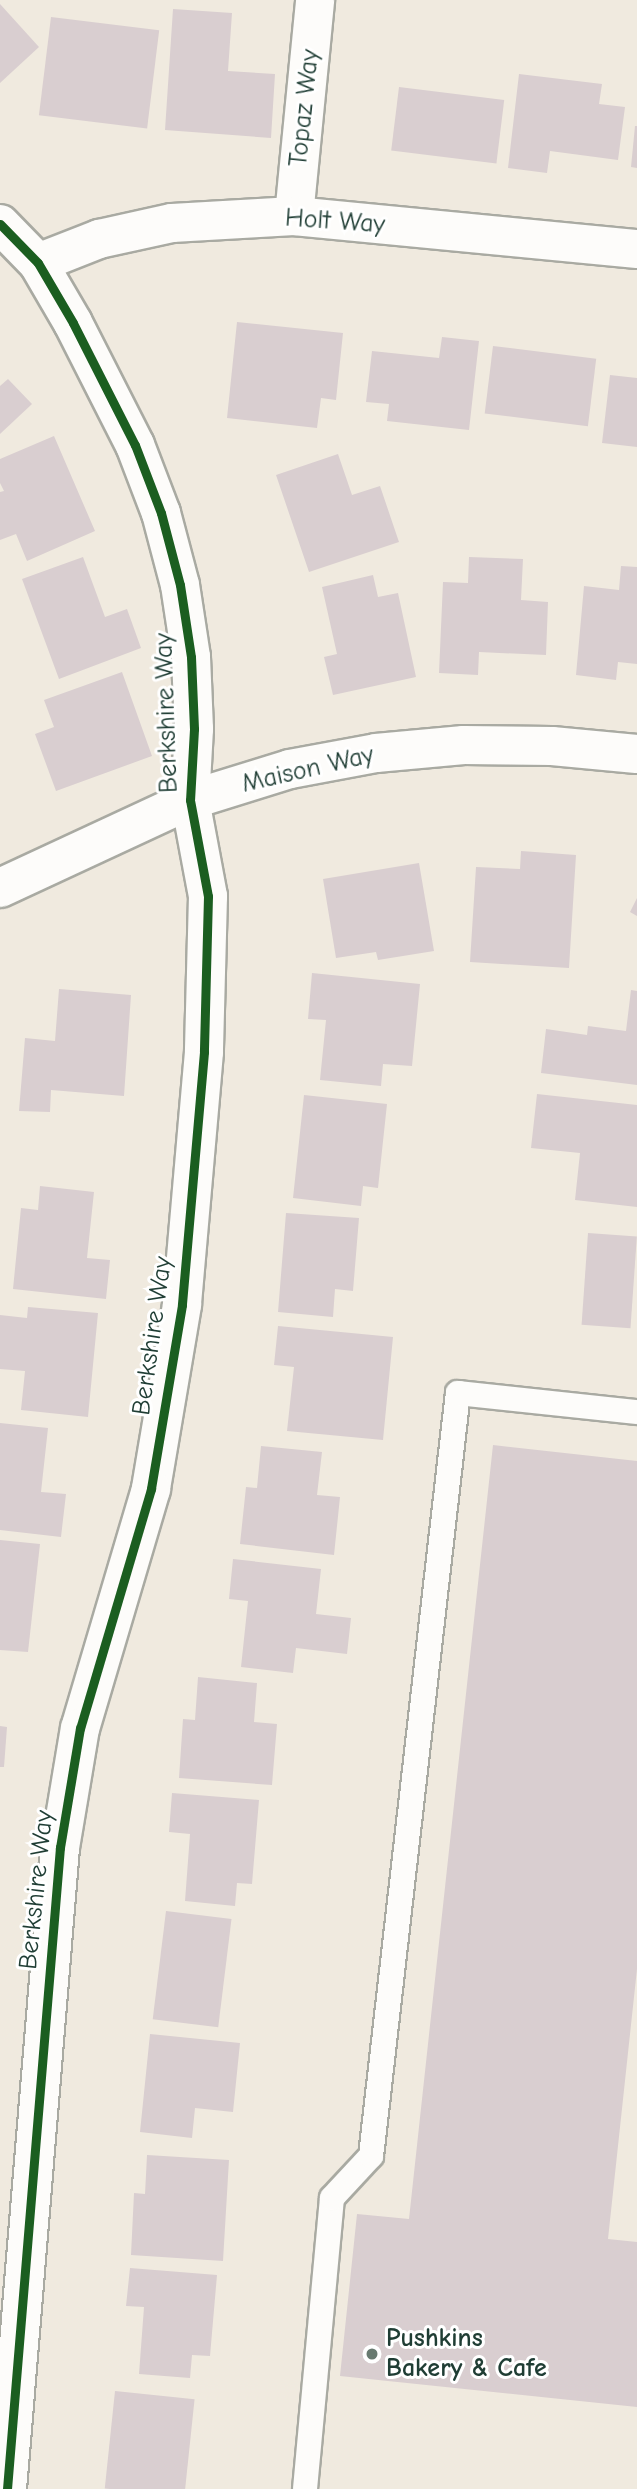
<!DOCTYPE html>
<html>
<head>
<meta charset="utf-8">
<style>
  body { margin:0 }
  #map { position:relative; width:637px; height:2489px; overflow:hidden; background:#f0eadf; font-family:"Comic Neue",sans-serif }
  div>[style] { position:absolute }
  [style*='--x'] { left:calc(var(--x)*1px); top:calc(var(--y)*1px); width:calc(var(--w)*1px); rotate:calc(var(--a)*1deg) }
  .building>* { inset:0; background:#d9ced0; transform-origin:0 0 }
  .roads { filter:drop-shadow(2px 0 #a9aaa2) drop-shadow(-2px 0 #a9aaa2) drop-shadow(0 2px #a9aaa2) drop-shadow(0 -2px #a9aaa2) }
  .service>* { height:24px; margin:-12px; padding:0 12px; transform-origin:12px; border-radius:12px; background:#fdfcfa }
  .minor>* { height:38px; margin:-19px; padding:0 19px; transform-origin:19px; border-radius:19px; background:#fdfcfa }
  .cycleway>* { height:9px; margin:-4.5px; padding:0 4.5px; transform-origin:4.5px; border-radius:4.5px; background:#1b5e20 }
  .dots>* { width:19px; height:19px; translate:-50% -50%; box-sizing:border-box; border:4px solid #fff; border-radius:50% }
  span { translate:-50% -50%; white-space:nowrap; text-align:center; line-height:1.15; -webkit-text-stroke:6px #fff; paint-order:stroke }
  .street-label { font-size:26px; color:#1f3d34 }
  .poi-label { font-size:26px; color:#1f3d34; font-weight:700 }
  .left { translate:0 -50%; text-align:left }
</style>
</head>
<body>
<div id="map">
  <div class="building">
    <i style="clip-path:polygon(0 4px,39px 47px,0 83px)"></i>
    <i style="clip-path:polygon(173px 9px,232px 13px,228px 71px,275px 74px,271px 138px,165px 130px)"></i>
    <i style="left:51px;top:17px;width:109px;height:99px;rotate:7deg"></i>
    <i style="clip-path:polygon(519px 74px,602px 84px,599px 104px,625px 107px,618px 160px,550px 151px,547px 173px,508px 168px)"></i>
    <i style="left:399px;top:87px;width:106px;height:64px;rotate:7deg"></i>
    <i style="clip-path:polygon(635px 126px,637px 126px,637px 168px,631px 167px)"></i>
    <i style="clip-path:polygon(237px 322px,343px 333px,336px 400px,321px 398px,317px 428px,227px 418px)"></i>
    <i style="clip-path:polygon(442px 337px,479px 341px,469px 430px,387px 421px,389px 404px,366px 402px,372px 351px,439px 358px)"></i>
    <i style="left:493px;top:346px;width:104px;height:68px;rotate:7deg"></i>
    <i style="clip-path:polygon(610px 375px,637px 378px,637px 447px,602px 443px)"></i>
    <i style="clip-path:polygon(8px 379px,32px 404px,0 434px,0 386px)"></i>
    <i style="clip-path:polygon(54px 436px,95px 531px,27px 561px,16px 534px,0 540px,0 492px,4px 491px,0 483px,0 459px)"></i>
    <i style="clip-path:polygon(338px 454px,352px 495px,380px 486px,399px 542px,309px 572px,276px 475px)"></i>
    <i style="clip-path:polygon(83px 557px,105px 617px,127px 609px,141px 648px,59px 679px,22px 579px)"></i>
    <i style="clip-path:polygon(469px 557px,523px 559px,521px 600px,548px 602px,546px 655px,479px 652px,478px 675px,439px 673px,443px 582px,468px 583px)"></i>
    <i style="clip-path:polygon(621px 566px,637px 567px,637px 664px,618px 662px,616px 680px,576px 675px,584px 586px,619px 590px)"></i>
    <i style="clip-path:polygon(373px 575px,378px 597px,398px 593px,416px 677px,333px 695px,324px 657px,337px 654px,322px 587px)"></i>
    <i style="clip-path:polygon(122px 672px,152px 756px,56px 791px,35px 734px,54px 727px,44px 700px)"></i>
    <i style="clip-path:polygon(521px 851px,576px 855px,569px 968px,470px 962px,476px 867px,520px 869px)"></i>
    <i style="clip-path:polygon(419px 863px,434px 951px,378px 960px,376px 952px,336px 958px,323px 879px)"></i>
    <i style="clip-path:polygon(637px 898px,637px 916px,630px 912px)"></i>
    <i style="clip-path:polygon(312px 973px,420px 984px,412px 1066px,383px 1064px,381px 1086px,320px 1080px,326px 1020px,308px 1019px)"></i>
    <i style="clip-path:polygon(59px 989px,131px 995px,124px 1096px,51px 1090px,50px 1112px,19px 1111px,25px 1038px,55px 1041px)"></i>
    <i style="clip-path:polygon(631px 990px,637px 991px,637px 1085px,541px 1073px,546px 1029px,587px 1035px,588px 1026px,626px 1031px)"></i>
    <i style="clip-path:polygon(537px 1094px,637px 1105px,637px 1207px,575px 1200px,580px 1153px,531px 1148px)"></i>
    <i style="clip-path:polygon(304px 1095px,387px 1104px,378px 1188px,363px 1186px,361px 1206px,293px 1198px)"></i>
    <i style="clip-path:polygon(40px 1186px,94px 1192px,87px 1258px,110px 1260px,106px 1299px,13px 1289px,21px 1208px,38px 1210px)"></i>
    <i style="clip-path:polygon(286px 1213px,359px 1218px,353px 1291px,335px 1289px,333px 1317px,278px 1312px)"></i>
    <i style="left:588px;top:1233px;width:49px;height:92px;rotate:4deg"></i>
    <i style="clip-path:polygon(28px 1307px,98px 1313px,88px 1417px,21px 1410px,25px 1371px,0 1369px,0 1315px,27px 1318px)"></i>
    <i style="clip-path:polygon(278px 1326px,393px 1337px,383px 1440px,287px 1431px,294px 1367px,274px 1365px)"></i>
    <i style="clip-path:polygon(0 1423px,48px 1428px,41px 1492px,66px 1494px,61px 1537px,0 1530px)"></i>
    <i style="clip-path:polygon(493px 1445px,637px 1461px,637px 1969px,608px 2239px,637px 2242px,637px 2407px,340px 2376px,357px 2214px,409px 2219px)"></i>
    <i style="clip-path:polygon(261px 1446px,322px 1452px,317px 1495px,340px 1497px,334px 1555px,240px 1544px,246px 1487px,257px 1488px)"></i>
    <i style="clip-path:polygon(0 1540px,40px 1544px,28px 1652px,0 1650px)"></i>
    <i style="clip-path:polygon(233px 1559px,321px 1569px,316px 1614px,351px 1618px,347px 1654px,296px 1648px,293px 1673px,241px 1667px,248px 1601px,229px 1599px)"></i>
    <i style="clip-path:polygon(198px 1677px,257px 1683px,254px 1722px,277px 1724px,272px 1785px,179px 1778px,183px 1719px,195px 1720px)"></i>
    <i style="clip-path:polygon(0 1726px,7px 1727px,4px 1767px,0 1767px)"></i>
    <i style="clip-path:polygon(172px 1793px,259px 1800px,252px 1884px,237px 1883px,235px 1906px,185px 1901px,190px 1834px,169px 1832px)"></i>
    <i style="left:166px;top:1911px;width:66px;height:109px;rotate:7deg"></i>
    <i style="clip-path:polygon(150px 2034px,240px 2043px,233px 2112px,195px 2108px,192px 2138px,140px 2132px)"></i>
    <i style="clip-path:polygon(147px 2155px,229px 2160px,223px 2261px,131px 2255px,134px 2193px,145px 2194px)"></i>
    <i style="clip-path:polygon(130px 2268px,217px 2275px,210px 2356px,192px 2355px,190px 2378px,139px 2374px,144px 2307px,126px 2306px)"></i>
    <i style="left:115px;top:2391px;width:80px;height:98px;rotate:6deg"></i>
  </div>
  <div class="roads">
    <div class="service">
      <i style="--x:305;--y:2489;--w:292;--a:-84.7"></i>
      <i style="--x:332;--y:2198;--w:57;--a:-47.1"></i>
      <i style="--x:371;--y:2156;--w:768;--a:-83.5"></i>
      <i style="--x:458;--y:1393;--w:180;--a:6.1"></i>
    </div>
    <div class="minor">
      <i style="--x:294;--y:216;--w:217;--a:-84.4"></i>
      <i style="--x:0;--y:224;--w:54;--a:45.7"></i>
      <i style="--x:38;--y:263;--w:69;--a:59.7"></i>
      <i style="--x:73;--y:323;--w:137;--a:63.1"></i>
      <i style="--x:135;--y:445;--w:73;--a:69.1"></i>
      <i style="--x:161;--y:513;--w:74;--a:75.2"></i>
      <i style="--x:180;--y:585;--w:73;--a:81.3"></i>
      <i style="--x:191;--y:657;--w:72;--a:87.6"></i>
      <i style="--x:194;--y:729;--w:71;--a:93.2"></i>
      <i style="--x:190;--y:800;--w:98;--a:79.4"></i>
      <i style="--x:208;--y:896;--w:156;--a:91.5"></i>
      <i style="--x:204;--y:1052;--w:254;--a:95"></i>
      <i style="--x:182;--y:1305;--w:187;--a:99.6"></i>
      <i style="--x:151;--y:1489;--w:249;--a:106.5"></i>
      <i style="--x:80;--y:1728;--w:121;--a:99.5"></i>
      <i style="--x:60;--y:1847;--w:644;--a:94.72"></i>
      <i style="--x:38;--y:263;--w:66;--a:-21.5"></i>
      <i style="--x:99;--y:239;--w:75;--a:-12.4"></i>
      <i style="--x:172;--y:223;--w:122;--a:-3.3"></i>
      <i style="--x:294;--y:216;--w:345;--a:5.5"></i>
      <i style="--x:0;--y:888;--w:209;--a:-24.9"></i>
      <i style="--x:190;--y:800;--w:105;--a:-17.2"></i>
      <i style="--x:290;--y:769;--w:87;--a:-10.5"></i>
      <i style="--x:376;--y:753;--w:88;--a:-5.2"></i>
      <i style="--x:464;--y:745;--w:88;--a:0.7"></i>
      <i style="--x:552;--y:746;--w:85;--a:5.4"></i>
    </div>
  </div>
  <div class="cycleway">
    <i style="--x:0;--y:224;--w:54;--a:45.7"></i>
    <i style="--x:38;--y:263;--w:69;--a:59.7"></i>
    <i style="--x:73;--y:323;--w:137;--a:63.1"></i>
    <i style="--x:135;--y:445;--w:73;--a:69.1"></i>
    <i style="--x:161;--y:513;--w:74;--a:75.2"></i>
    <i style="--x:180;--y:585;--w:73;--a:81.3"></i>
    <i style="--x:191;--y:657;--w:72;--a:87.6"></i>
    <i style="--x:194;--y:729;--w:71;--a:93.2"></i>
    <i style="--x:190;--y:800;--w:98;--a:79.4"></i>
    <i style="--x:208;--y:896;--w:156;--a:91.5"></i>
    <i style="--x:204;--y:1052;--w:254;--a:95"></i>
    <i style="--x:182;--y:1305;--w:187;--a:99.6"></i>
    <i style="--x:151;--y:1489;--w:249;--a:106.5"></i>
    <i style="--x:80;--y:1728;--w:121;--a:99.5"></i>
    <i style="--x:60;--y:1847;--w:644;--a:94.72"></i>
  </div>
  <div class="dots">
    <i style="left:372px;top:2354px;background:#687a70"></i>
  </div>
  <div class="street-label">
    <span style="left:305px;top:108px;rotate:-84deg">Topaz Way</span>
    <span style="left:335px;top:222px;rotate:4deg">Holt Way</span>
    <span style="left:167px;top:713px;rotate:-92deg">Berkshire Way</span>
    <span style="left:308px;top:770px;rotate:-13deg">Maison Way</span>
    <span style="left:153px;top:1336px;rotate:-82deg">Berkshire Way</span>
    <span style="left:37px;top:1890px;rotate:-84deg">Berkshire Way</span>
  </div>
  <div class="poi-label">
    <span class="left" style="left:386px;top:2354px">Pushkins<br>Bakery &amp; Cafe</span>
  </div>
</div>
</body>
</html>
